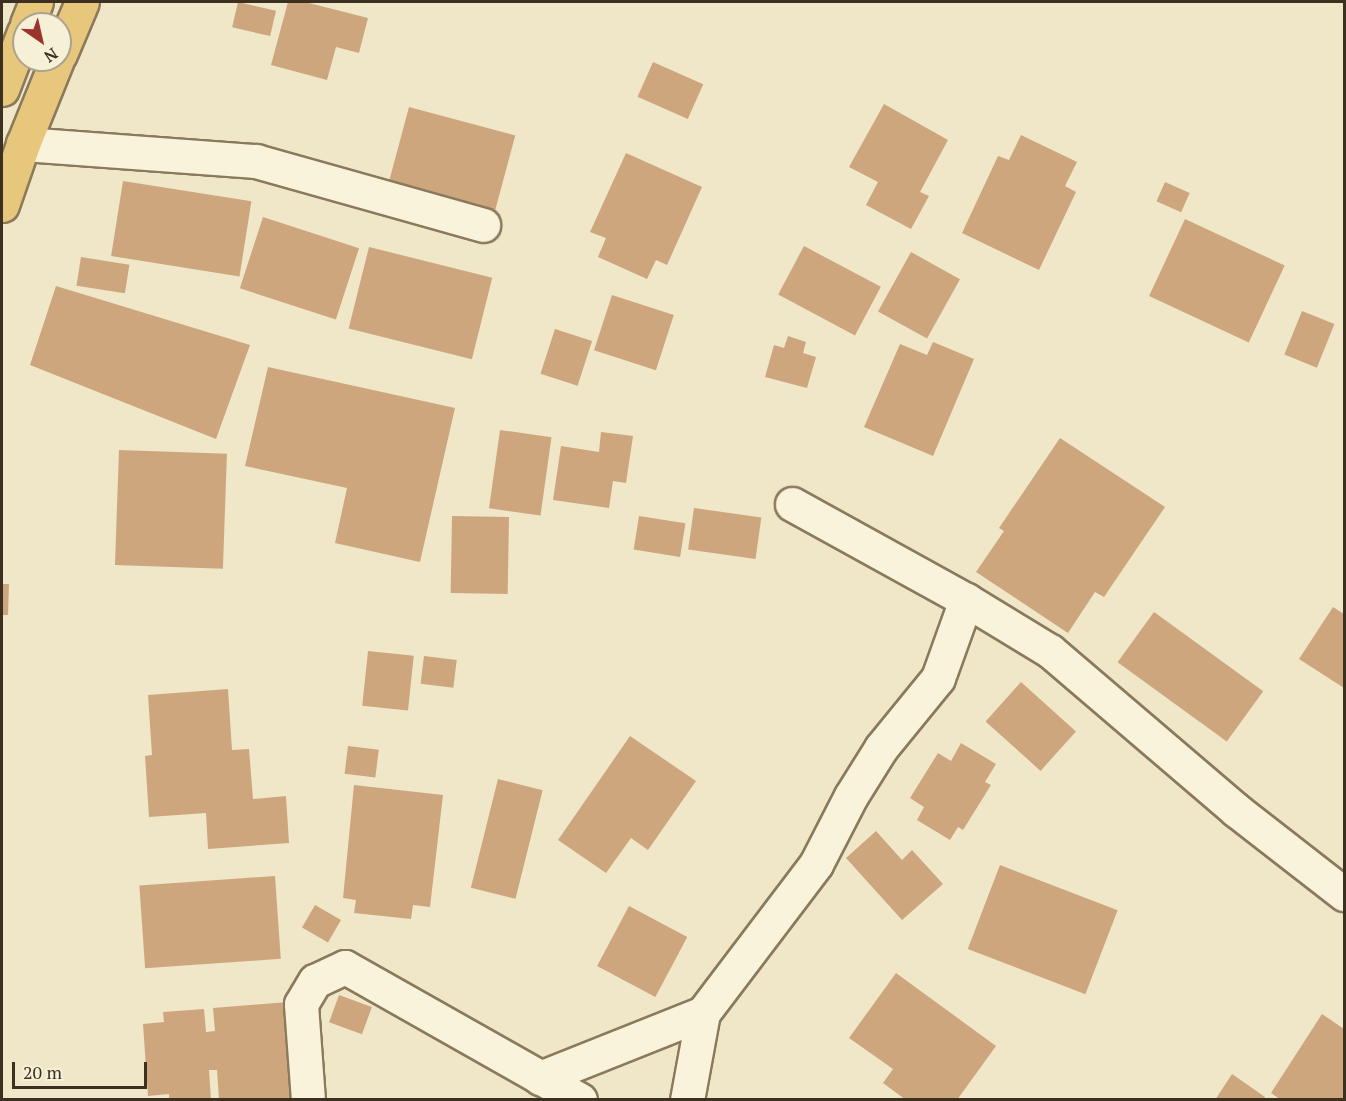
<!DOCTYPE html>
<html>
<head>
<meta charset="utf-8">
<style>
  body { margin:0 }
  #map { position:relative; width:1346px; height:1101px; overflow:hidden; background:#efe7c8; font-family:"PT Serif",serif }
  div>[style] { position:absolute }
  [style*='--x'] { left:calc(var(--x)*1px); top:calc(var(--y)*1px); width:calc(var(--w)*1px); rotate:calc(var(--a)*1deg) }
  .building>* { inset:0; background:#cda67e; transform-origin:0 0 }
  .roads { filter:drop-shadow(2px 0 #8b795c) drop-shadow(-2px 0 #8b795c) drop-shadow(0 2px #8b795c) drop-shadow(0 -2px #8b795c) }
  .minor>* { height:33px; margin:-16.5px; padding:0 16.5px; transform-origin:16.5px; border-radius:16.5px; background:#f9f3db }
  .trunk>* { height:33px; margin:-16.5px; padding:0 16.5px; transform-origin:16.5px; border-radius:16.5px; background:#e7c77c }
  span { translate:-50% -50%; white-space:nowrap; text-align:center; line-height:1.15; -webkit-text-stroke:5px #f6f0d7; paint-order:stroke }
  .frame { position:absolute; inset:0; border:3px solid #3c3020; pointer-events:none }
  .north { position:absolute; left:12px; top:12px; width:60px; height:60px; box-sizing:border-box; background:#f6f0d7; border:2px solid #aca38e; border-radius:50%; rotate:146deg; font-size:16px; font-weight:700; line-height:24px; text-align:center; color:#3c3020 }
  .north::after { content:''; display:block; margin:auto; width:21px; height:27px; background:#9b352c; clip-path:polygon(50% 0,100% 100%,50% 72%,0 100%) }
  .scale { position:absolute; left:12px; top:1062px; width:135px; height:27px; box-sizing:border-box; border:3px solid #3c3020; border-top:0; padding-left:8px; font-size:18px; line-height:21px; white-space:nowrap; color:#3c3020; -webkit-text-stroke:4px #f6f0d7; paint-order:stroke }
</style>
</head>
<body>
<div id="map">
  <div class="building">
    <i style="left:238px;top:2px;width:39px;height:26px;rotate:13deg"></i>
    <i style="clip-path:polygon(288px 2px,305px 2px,368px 18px,359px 53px,336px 47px,327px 80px,271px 65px)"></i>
    <i style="left:653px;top:62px;width:55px;height:38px;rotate:24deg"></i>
    <i style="clip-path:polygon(884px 104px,948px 140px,920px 192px,929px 196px,911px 229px,866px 205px,878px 182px,849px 167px)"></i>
    <i style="left:409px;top:107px;width:110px;height:85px;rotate:15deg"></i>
    <i style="clip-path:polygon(1021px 135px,1077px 162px,1065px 186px,1076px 192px,1039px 270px,962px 233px,998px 156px,1009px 160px)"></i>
    <i style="clip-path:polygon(626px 153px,702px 187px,667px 265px,656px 260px,647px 279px,598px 257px,606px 238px,590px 232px)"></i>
    <i style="left:123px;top:181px;width:130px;height:76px;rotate:9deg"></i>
    <i style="left:1165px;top:182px;width:27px;height:21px;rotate:24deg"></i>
    <i style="left:263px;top:217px;width:101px;height:75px;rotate:18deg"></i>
    <i style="left:1185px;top:219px;width:110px;height:85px;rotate:25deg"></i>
    <i style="left:804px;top:246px;width:87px;height:55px;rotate:28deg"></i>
    <i style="left:369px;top:247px;width:127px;height:84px;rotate:14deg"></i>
    <i style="left:911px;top:252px;width:56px;height:68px;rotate:29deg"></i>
    <i style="left:81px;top:257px;width:49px;height:29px;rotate:9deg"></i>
    <i style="clip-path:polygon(56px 286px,250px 345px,216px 439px,30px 365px)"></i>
    <i style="left:612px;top:295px;width:65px;height:58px;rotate:18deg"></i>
    <i style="left:1302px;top:311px;width:35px;height:47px;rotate:22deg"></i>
    <i style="left:555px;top:329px;width:39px;height:47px;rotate:18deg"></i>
    <i style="clip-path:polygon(788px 336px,806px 342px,803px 353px,816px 357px,807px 388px,765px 377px,774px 345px,784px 348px)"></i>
    <i style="clip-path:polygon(933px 342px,974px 359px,933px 456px,864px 427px,900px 344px,927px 355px)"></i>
    <i style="clip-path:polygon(268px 367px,455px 408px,420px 562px,335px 543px,347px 488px,245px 466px)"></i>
    <i style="left:500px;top:430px;width:52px;height:79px;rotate:8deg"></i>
    <i style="clip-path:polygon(601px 432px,633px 436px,626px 483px,613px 481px,609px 508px,553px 500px,561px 446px,599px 452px)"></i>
    <i style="clip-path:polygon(1060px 438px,1165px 507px,1104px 597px,1095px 592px,1068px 633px,976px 572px,1004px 531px,999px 528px)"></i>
    <i style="left:119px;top:450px;width:108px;height:115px;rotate:2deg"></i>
    <i style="left:694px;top:508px;width:68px;height:42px;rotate:8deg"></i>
    <i style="left:452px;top:516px;width:57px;height:77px;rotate:1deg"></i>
    <i style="left:639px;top:516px;width:47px;height:34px;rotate:9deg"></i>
    <i style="clip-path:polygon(2px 584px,9px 584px,8px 615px,2px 615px)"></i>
    <i style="clip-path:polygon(1333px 607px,1344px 614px,1344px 688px,1299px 659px)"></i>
    <i style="left:1154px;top:612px;width:135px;height:62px;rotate:36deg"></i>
    <i style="left:368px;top:651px;width:46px;height:55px;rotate:6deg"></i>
    <i style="left:424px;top:656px;width:33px;height:28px;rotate:7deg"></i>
    <i style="left:1021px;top:682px;width:74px;height:53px;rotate:42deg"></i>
    <i style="clip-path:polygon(228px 689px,232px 750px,249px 749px,253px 799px,286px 796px,289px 843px,208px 849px,206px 813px,149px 817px,145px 756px,152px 755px,148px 695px)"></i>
    <i style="clip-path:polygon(630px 736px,696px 781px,648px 850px,631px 838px,606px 873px,558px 840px)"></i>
    <i style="clip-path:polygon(961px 743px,996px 764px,985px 782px,991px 785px,963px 830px,958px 827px,950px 840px,917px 820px,924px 807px,910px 798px,938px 753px,951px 761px)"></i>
    <i style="left:348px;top:746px;width:31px;height:28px;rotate:7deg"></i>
    <i style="left:498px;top:779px;width:46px;height:112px;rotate:14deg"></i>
    <i style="clip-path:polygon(354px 785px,443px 795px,430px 907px,413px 905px,411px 919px,354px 913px,356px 900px,343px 898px)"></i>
    <i style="clip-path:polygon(876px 831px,902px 860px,912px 850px,943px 884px,902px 920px,846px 858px)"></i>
    <i style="left:1000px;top:865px;width:126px;height:90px;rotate:21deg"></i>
    <i style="left:275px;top:876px;width:83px;height:136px;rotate:86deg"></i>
    <i style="left:315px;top:905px;width:30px;height:26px;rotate:30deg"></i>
    <i style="left:629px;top:906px;width:66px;height:68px;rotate:28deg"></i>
    <i style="clip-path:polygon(896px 973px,996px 1046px,957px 1100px,906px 1100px,883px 1083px,893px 1069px,849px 1038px)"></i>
    <i style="left:339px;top:995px;width:35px;height:29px;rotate:20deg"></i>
    <i style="clip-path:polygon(288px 1002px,294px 1098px,219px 1100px,217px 1070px,209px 1070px,211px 1100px,169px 1100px,169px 1094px,148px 1096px,143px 1024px,164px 1022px,163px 1012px,204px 1009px,206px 1032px,215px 1031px,213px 1008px)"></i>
    <i style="clip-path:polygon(1322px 1014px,1344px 1029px,1344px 1100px,1281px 1100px,1271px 1093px)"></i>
    <i style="clip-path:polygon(1232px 1074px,1265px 1097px,1264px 1100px,1215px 1100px)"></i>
  </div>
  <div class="roads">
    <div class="minor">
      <i style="--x:23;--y:144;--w:234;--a:4.2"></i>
      <i style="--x:256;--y:161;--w:236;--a:15.7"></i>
      <i style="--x:792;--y:504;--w:199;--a:28.9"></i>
      <i style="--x:966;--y:600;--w:98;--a:31.3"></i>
      <i style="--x:1050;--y:651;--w:245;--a:40.5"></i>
      <i style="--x:1236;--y:810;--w:137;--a:37.9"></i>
      <i style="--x:540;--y:1078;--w:175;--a:-21.7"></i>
      <i style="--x:703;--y:1013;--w:187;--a:-52.8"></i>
      <i style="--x:816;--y:864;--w:76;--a:-62.8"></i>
      <i style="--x:851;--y:796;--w:57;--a:-58"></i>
      <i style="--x:881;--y:748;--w:90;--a:-50.8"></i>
      <i style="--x:938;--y:678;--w:83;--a:-70.3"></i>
      <i style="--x:308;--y:1100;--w:96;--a:-94.2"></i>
      <i style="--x:301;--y:1004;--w:27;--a:-59"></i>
      <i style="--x:315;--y:981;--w:33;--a:-25"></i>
      <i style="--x:345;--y:967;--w:270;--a:29.5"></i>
      <i style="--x:687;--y:1100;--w:88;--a:-79.6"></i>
    </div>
    <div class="trunk">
      <i style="--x:27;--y:24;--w:24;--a:-68"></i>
      <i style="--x:60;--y:54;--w:56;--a:-67.1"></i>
      <i style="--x:2;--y:89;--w:61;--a:-68.9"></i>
      <i style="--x:2;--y:205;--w:65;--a:-71"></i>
      <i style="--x:23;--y:144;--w:91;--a:-68"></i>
    </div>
  </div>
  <div class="frame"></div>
  <div class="north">N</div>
  <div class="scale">20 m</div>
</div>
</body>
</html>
